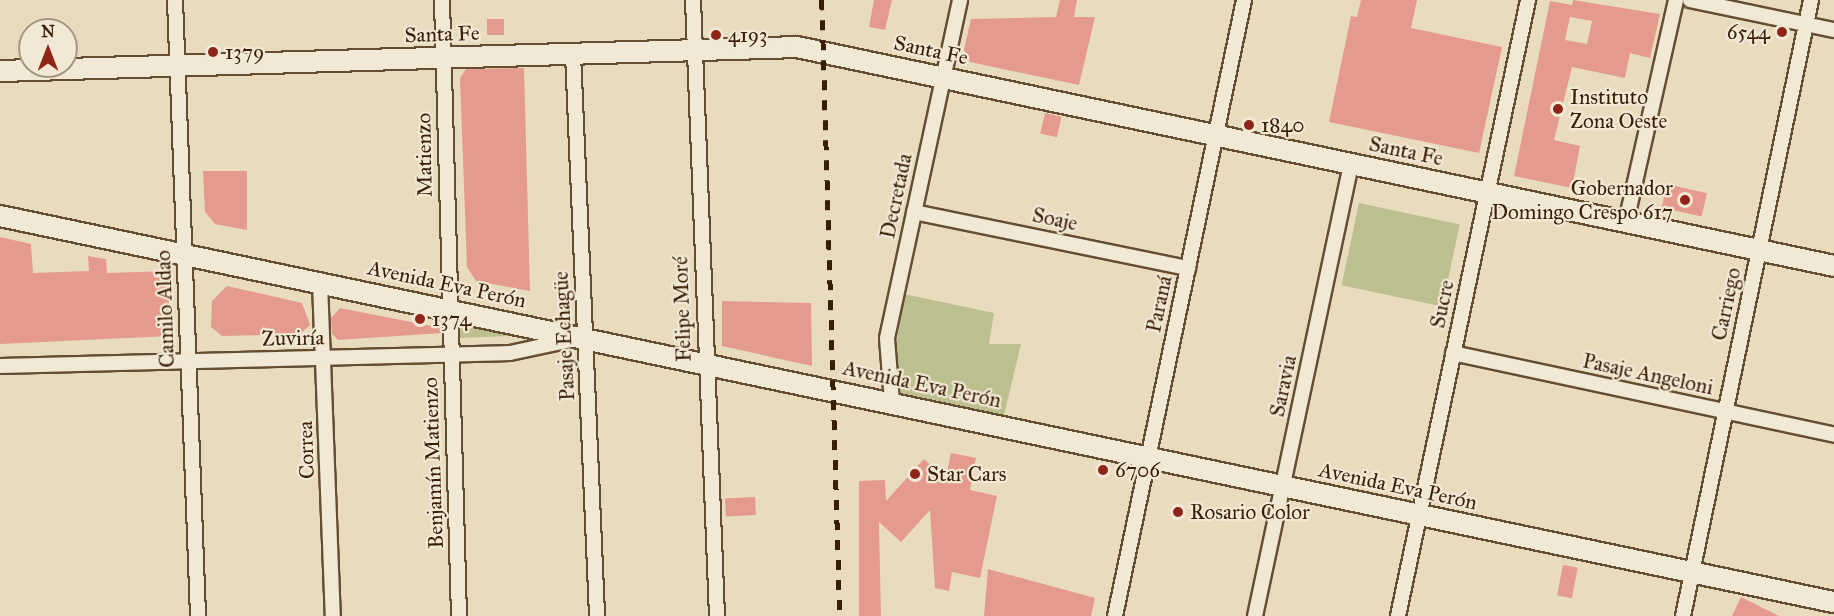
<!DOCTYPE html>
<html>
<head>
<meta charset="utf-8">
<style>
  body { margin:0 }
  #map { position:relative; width:1834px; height:616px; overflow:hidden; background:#e9dcbe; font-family:"IM FELL Great Primer",serif }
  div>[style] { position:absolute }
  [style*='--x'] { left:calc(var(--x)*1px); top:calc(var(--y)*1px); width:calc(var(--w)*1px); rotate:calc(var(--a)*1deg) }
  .green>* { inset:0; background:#bcbf8e; transform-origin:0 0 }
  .building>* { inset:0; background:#e49b8d; transform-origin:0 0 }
  .roads { filter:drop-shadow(2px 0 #644e32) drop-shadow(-2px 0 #644e32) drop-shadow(0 2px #644e32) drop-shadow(0 -2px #644e32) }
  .minor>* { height:14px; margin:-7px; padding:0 7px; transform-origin:7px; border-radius:7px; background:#f1e8d5 }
  .secondary>* { height:20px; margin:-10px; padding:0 10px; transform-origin:10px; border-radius:10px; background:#f1e8d5 }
  .rail>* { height:4.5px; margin-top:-2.25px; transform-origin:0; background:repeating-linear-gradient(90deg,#381e04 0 10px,transparent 0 20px) }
  .dots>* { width:16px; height:16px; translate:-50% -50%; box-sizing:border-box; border:3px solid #f1e8d5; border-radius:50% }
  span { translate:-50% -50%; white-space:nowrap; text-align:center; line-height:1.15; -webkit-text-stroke:4.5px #f1e8d5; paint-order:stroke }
  .poi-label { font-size:21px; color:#381e04 }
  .right { translate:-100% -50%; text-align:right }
  .left { translate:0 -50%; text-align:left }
  .street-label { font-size:21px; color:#381e04 }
  .north { position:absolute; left:18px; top:18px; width:60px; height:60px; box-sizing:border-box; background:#f1e8d5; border:2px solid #a79781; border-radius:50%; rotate:0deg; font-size:16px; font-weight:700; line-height:24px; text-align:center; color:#381e04 }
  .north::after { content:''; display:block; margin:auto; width:21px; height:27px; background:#8f2418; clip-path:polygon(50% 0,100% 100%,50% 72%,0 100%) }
</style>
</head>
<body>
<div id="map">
  <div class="green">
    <i style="left:1359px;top:203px;width:103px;height:84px;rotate:12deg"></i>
    <i style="clip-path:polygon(904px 294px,994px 313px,989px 344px,1021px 344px,1004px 415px,902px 393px,897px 382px,896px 348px)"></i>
    <i style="clip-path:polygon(469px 326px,512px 336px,459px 338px,460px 327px)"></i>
  </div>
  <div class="building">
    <i style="clip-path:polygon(874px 0,892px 0,885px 30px,869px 27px)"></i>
    <i style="clip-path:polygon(1060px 0,1077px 0,1074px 17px,1095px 17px,1079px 85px,970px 62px,964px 50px,971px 19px,1056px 17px)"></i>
    <i style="clip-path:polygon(1361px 0,1417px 0,1411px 28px,1502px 47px,1479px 153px,1329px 122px,1351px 16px,1357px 17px)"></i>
    <i style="clip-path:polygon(evenodd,1573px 0,1660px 14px,1650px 58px,1630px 53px,1625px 78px,1572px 67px,1554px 140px,1580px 146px,1572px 188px,1514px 176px,1550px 1px,1572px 5px,1573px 0,1570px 17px,1592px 21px,1587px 44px,1565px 40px,1570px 17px)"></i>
    <i style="left:487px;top:19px;width:17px;height:16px"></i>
    <i style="clip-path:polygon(524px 68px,530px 291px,476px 281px,467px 267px,460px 78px,466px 69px)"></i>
    <i style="left:1045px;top:113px;width:17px;height:21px;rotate:13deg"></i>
    <i style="clip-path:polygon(203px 171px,247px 171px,247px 230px,215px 224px,205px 212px)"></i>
    <i style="left:1667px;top:184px;width:41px;height:24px;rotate:13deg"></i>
    <i style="clip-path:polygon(0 237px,31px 244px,33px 273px,89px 271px,88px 256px,106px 259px,107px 273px,168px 271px,170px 336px,0 344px)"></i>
    <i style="clip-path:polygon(227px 286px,302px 303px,310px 325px,300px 334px,222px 336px,211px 327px,212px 301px)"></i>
    <i style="clip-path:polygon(722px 301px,811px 303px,812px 366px,722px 346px)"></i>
    <i style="clip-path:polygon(340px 308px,442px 328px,442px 333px,338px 340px,332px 334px,331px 318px)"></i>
    <i style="clip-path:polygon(951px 453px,976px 458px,970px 490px,997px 496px,980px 578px,952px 572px,949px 591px,935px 588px,930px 510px,901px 542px,879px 522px,881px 616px,859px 616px,859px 481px,885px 480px,886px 501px,924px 459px,946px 478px)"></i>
    <i style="left:755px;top:497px;width:18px;height:30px;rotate:87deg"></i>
    <i style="left:1563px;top:565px;width:15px;height:31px;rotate:11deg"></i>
    <i style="clip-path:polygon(988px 569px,1095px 598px,1091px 616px,984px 616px)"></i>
    <i style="clip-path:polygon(1741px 597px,1779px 616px,1732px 616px)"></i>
  </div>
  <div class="roads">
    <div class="minor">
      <i style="--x:175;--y:0;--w:616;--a:87.86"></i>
      <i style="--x:442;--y:0;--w:616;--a:88.42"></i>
      <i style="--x:693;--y:0;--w:616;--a:87.77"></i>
      <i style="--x:1690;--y:0;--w:147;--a:11.8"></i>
      <i style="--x:573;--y:54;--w:563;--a:87.55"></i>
      <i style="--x:914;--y:212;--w:280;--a:11.6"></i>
      <i style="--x:1626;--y:222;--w:228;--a:-77.3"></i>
      <i style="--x:320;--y:283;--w:333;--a:87.8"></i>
      <i style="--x:1453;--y:353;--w:390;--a:12.1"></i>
      <i style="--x:0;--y:366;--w:510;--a:-1.46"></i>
      <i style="--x:510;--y:353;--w:66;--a:-12.2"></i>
      <i style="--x:892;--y:402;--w:64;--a:-94.5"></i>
      <i style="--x:887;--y:338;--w:346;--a:-77.8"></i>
      <i style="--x:1115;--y:616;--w:629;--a:-78.17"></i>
      <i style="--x:1255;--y:616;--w:462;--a:-78"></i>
      <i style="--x:1398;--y:616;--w:630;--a:-78.08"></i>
      <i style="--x:1683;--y:616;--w:629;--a:-78.26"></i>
    </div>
    <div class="secondary">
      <i style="--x:0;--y:71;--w:797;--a:-1.72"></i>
      <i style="--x:797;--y:47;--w:1060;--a:11.92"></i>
      <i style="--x:0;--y:216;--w:1874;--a:11.89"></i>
    </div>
  </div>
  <div class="rail">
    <i style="--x:822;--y:0;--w:616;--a:88.33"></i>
  </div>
  <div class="dots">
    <i style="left:1782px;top:32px;background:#8f2418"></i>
    <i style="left:716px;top:35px;background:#8f2418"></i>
    <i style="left:213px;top:52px;background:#8f2418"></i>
    <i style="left:1558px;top:109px;background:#8f2418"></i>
    <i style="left:1249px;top:125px;background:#8f2418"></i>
    <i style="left:1685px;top:200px;background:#8f2418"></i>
    <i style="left:420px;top:319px;background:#8f2418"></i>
    <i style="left:1103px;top:470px;background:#8f2418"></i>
    <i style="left:915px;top:474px;background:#8f2418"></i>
    <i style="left:1178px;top:512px;background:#8f2418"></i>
  </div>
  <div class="poi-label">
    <span class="right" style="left:1770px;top:32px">6544</span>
    <span class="left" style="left:728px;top:35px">4193</span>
    <span class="left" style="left:225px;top:52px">1379</span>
    <span class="left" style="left:1570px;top:109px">Instituto<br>Zona Oeste</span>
    <span class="left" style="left:1261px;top:125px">1840</span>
    <span class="right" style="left:1673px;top:200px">Gobernador<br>Domingo Crespo 617</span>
    <span class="left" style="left:432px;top:319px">1374</span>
    <span class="left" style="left:1115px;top:470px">6706</span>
    <span class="left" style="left:927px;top:474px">Star Cars</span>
    <span class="left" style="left:1190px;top:512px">Rosario Color</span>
  </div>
  <div class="street-label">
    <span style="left:442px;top:34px;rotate:-2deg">Santa Fe</span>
    <span style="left:931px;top:50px;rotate:12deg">Santa Fe</span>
    <span style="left:1406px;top:151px;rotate:12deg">Santa Fe</span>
    <span style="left:424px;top:155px;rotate:-91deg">Matienzo</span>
    <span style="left:896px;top:196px;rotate:-78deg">Decretada</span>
    <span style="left:1055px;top:219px;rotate:12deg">Soaje</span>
    <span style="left:447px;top:284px;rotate:12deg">Avenida Eva Perón</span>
    <span style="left:1159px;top:304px;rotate:-78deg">Paraná</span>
    <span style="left:1442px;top:304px;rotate:-78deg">Sucre</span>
    <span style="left:1726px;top:304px;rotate:-78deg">Carriego</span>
    <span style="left:165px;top:309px;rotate:-92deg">Camilo Aldao</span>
    <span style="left:682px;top:309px;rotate:-92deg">Felipe Moré</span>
    <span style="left:564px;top:336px;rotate:-93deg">Pasaje Echagüe</span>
    <span style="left:293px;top:338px;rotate:-1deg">Zuviría</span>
    <span style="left:1648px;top:374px;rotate:12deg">Pasaje Angeloni</span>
    <span style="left:922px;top:384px;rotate:12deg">Avenida Eva Perón</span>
    <span style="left:1283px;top:386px;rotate:-78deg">Saravia</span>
    <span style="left:306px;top:450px;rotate:-92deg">Correa</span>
    <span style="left:433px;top:463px;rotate:-92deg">Benjamín Matienzo</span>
    <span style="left:1398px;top:486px;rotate:12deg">Avenida Eva Perón</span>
  </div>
  <div class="north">N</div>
</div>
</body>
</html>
